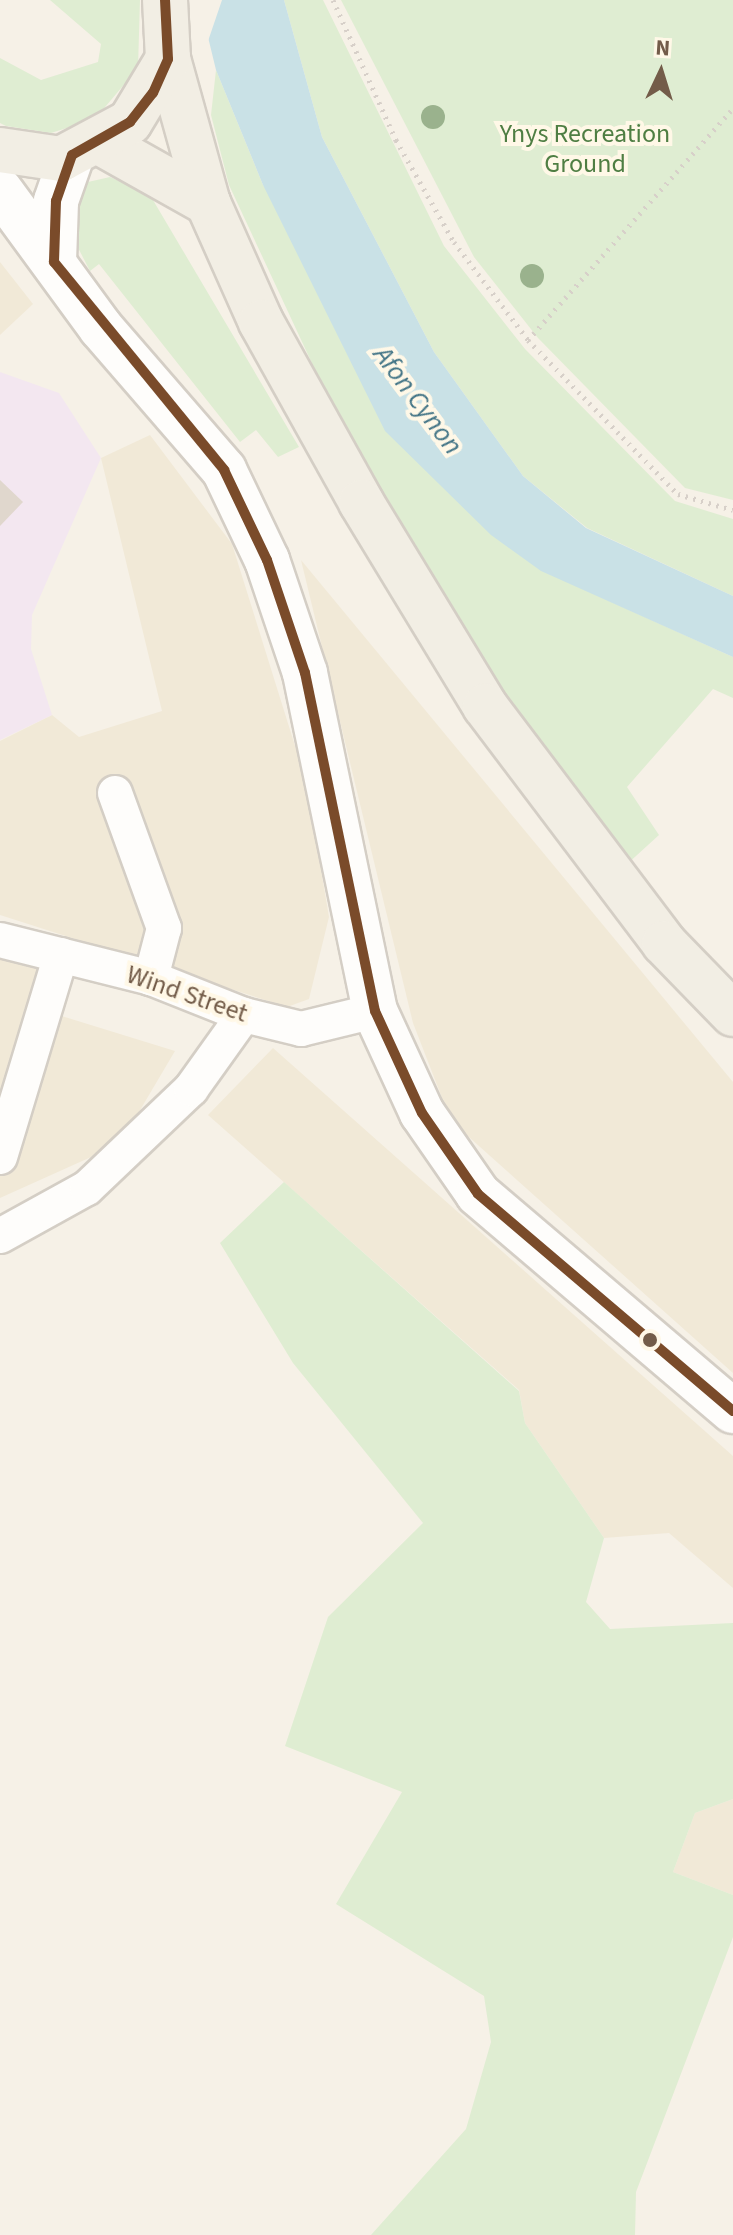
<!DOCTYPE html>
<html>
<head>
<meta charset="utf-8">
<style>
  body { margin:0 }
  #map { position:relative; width:733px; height:2235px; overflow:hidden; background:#f6f1e7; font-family:"Source Sans 3",sans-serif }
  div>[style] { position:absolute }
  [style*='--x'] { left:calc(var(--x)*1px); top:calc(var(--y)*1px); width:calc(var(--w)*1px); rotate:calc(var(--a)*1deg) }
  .residential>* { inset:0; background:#f1e9d7 }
  .education>* { inset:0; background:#f3e7f0 }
  .green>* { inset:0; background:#dfedd2 }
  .water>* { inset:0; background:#c9e1e6 }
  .pier>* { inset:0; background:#f6f1e7 }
  .building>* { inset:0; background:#e0d7cd }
  .path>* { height:5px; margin-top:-2.5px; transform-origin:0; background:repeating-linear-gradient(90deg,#d7d0c9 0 2px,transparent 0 8px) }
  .roads { filter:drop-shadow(2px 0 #d4cec5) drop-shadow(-2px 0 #d4cec5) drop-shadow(0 2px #d4cec5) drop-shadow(0 -2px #d4cec5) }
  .street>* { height:34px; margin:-17px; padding:0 17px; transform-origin:17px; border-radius:17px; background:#fefdfb }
  .secondary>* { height:44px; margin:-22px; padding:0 22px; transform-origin:22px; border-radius:22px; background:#fefdfb }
  .primary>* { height:44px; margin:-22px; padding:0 22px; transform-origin:22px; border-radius:22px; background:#f2eee4 }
  .bus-1>* { height:10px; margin:-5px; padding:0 5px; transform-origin:5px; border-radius:5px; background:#7a4b2a }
  .trees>* { width:24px; height:24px; margin:-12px; border-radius:50%; background:#9ab28d }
  .dots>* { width:22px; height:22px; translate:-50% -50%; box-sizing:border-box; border:4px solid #fff8e7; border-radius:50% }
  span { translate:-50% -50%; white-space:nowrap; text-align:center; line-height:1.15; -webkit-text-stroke:8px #fff8e7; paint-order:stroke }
  .park-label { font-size:26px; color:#4f7e43 }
  .street-label { font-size:26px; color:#735c49 }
  .water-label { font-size:28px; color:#427486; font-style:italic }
  .north { position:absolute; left:621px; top:32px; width:80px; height:80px; -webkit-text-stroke:6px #fff8e7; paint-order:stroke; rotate:4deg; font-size:22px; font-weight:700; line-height:32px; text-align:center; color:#735c49 }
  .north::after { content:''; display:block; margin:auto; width:28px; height:36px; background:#735c49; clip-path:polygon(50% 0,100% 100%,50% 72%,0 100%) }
</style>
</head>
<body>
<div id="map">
  <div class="residential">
    <i style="clip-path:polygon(0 262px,33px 304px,0 335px)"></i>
    <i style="clip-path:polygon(150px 435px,232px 544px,306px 781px,329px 917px,309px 999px,287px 1007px,0 915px,0 741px,52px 715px,79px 737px,162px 711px,101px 458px)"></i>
    <i style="clip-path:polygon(301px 560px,733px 1082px,733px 1373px,451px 1121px,413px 1023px)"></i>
    <i style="clip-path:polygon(0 959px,49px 971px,39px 1009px,175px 1051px,120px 1144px,0 1198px)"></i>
    <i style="clip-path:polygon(273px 1048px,733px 1456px,733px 1588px,669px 1533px,604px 1538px,525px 1423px,519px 1390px,208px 1115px)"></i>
    <i style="clip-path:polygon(733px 1799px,733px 1895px,673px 1872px,695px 1813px)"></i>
  </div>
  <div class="education">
    <i style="clip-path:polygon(0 372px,59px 393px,101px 458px,32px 615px,31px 649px,52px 715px,0 740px)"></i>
  </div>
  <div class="green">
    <i style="clip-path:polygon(50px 0,140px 0,138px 68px,95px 119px,51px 133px,6px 126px,0 123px,0 58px,41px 80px,98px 62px,101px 44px)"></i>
    <i style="clip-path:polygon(284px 0,323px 0,444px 246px,525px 349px,675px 501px,733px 519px,733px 596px,587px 528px,523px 476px,434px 352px,322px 137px)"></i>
    <i style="clip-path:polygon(341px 0,733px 0,733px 500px,685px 488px,538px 338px,474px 257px)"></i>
    <i style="clip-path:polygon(216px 70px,263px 185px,541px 570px,733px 657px,733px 698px,713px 689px,627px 787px,659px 835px,625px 866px,448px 616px,337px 417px,229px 185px,211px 115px)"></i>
    <i style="clip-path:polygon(110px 177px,150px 195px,299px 447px,278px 457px,256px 430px,240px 442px,99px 264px,90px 271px,73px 238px,75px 195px,88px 182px)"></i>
    <i style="clip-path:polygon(284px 1182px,519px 1391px,525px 1423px,604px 1538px,586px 1602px,610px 1629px,733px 1623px,733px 1799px,695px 1813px,673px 1872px,733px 1895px,733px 1937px,636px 2192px,635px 2235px,371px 2235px,466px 2129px,491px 2042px,484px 1996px,336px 1904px,402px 1792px,285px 1746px,328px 1617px,423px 1523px,293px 1363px,220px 1243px)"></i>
  </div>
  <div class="water">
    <i style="clip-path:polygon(199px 0,284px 0,322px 137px,434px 352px,523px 476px,586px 528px,733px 596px,733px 657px,541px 571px,491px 535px,385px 431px,263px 185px,216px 70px)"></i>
  </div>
  <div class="pier">
    <i style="clip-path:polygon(195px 0,222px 0,206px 47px,195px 1px)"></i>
  </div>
  <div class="building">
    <i style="clip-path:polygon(0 480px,23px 502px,0 526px)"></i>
  </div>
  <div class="path">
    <i style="--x:333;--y:0;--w:154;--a:65.8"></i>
    <i style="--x:396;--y:140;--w:117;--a:60.4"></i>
    <i style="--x:454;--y:242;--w:123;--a:52.9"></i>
    <i style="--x:528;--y:340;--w:215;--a:45.8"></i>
    <i style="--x:678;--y:494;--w:57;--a:16.2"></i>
    <i style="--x:528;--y:340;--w:310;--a:-48.5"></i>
  </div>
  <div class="roads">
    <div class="street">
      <i style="--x:115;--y:793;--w:144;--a:70.1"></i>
      <i style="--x:164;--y:928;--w:52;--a:104.6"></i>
      <i style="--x:0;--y:940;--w:156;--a:14.1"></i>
      <i style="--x:151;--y:978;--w:100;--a:21.7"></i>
      <i style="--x:244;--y:1015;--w:59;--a:13.8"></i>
      <i style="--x:301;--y:1029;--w:76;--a:-13.7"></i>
      <i style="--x:0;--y:1157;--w:211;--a:-73.2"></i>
      <i style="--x:0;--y:1236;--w:99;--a:-28.9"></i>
      <i style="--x:87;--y:1188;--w:144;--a:-43.6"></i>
      <i style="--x:191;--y:1089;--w:91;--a:-54.4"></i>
    </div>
    <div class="secondary">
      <i style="--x:0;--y:190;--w:171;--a:53.8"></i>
      <i style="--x:101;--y:328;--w:188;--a:49.1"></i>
      <i style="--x:224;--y:470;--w:100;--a:64.5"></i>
      <i style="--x:267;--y:560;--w:119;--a:71.4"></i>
      <i style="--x:305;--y:673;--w:345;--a:78.3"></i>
      <i style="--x:375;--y:1011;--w:112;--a:65.3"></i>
      <i style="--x:422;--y:1113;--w:98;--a:55.3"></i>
      <i style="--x:478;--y:1194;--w:335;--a:40.4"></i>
      <i style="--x:54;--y:262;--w:61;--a:-88.1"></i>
      <i style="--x:56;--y:201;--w:49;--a:-70.8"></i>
    </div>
    <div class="primary">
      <i style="--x:168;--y:59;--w:149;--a:74.5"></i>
      <i style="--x:208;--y:203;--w:130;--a:66"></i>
      <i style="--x:261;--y:322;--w:206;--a:60.9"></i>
      <i style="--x:361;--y:502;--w:239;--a:58.7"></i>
      <i style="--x:485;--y:706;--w:297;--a:52.9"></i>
      <i style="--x:664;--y:943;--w:99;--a:45.8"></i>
      <i style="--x:101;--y:143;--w:123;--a:29.3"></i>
      <i style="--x:0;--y:150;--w:62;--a:8.4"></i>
      <i style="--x:61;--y:159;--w:78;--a:-28.2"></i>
      <i style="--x:130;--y:122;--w:74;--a:-58.9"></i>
      <i style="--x:168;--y:59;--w:59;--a:-92.9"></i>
    </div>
  </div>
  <div class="bus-1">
    <i style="--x:72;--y:155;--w:49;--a:109.2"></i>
    <i style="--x:56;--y:201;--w:61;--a:91.9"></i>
    <i style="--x:54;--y:262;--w:269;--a:50.7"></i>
    <i style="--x:224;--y:470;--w:100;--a:64.5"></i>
    <i style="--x:267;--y:560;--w:119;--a:71.4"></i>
    <i style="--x:305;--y:673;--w:345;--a:78.3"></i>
    <i style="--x:375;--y:1011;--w:112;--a:65.3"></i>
    <i style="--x:422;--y:1113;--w:98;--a:55.3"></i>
    <i style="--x:478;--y:1194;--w:335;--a:40.4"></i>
    <i style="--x:72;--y:155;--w:67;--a:-29.6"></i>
    <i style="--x:130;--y:122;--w:37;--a:-52"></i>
    <i style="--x:153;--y:93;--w:37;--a:-66"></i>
    <i style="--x:168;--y:59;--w:59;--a:-92.9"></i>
  </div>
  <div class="trees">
    <i style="left:433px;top:117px"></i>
    <i style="left:532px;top:276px"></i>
  </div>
  <div class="dots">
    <i style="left:650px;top:1340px;background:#735c49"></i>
  </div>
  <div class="park-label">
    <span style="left:585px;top:149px">Ynys Recreation<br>Ground</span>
  </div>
  <div class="street-label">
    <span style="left:187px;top:994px;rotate:19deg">Wind Street</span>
  </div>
  <div class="water-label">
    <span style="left:418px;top:400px;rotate:53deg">Afon Cynon</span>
  </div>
  <div class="north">N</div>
</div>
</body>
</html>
